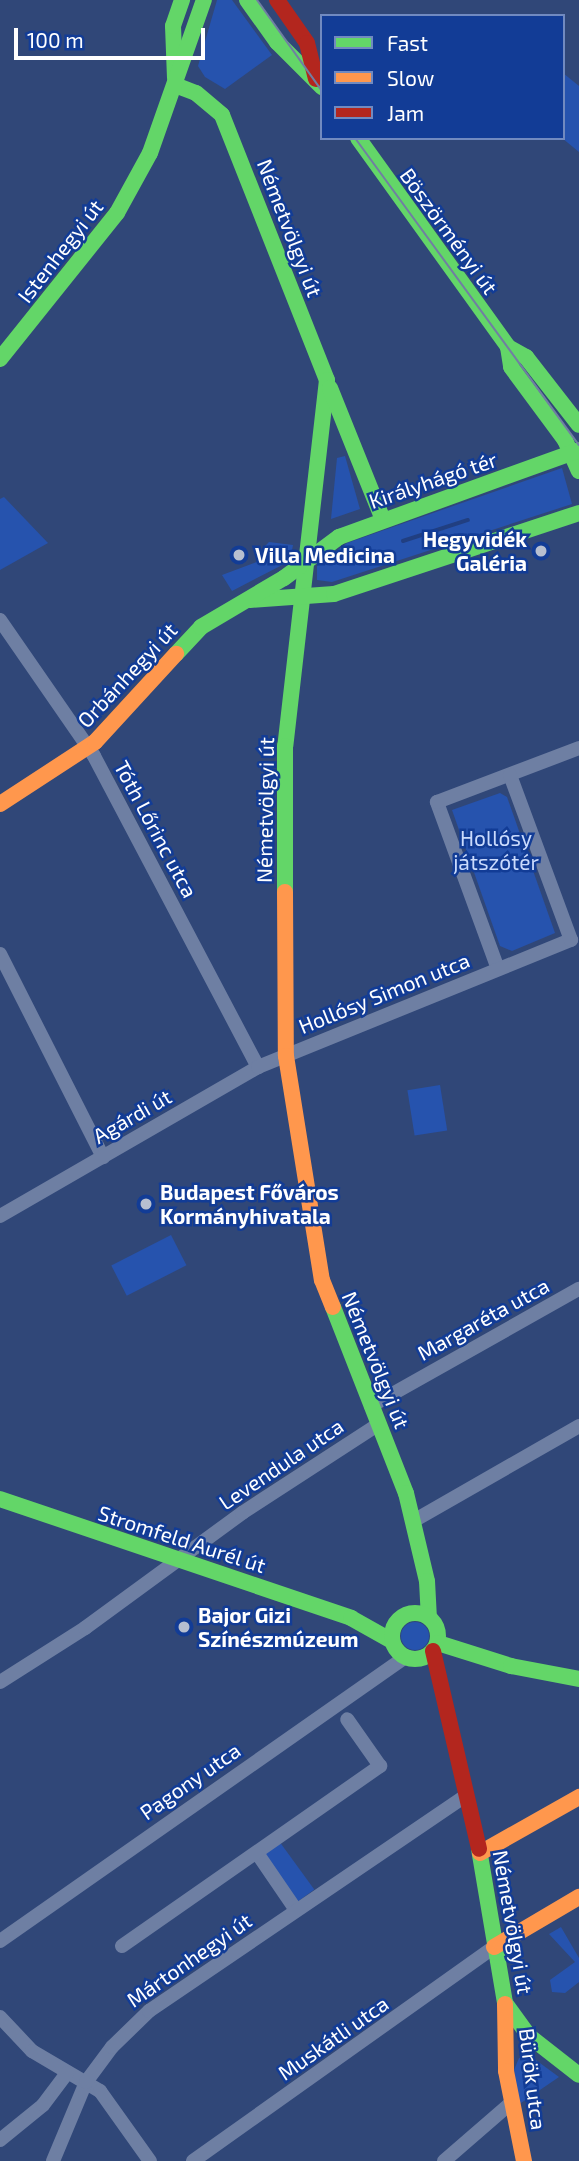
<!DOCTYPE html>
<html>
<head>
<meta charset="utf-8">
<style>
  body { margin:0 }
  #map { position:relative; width:579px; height:2161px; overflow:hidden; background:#304778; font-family:"Exo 2",sans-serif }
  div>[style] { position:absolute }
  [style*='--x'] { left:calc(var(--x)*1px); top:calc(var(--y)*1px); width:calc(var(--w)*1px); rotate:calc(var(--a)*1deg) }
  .green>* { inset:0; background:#2653ae; transform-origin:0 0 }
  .round { border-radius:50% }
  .stream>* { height:3.5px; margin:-1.75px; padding:0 1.75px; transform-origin:1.75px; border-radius:1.75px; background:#213f81 }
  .street>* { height:14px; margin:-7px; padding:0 7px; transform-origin:7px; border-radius:7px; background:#6e7fa3 }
  .fast>* { height:16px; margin:-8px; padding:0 8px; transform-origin:8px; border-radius:8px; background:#63d668 }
  .fast>.ring { margin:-8px; padding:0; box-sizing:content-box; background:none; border:16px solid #63d668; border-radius:50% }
  .slow>* { height:16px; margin:-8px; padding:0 8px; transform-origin:8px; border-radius:8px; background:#ff974d }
  .jam>* { height:16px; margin:-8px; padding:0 8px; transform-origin:8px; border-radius:8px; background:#b3261e }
  .tram>* { height:2px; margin:-1px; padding:0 1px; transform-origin:1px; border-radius:1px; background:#707fa2 }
  .dots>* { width:19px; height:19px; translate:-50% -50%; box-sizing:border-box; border:4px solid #123c96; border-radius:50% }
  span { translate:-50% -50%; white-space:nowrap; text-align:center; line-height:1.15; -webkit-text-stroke:5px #123c96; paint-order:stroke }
  .street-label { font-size:21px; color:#fff }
  .poi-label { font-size:21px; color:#fff; font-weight:700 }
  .right { translate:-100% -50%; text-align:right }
  .left { translate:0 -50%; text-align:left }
  .park-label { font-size:21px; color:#cadbfd }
  .legend { position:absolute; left:320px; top:14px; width:245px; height:126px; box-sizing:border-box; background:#123c96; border:2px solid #718ac0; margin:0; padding:9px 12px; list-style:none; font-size:21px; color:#fff }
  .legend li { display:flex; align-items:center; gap:14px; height:35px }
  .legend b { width:35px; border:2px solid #718ac0 }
  .scale { position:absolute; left:14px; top:28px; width:191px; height:32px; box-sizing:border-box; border:4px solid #fff; border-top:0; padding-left:9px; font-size:21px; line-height:24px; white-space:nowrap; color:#fff; -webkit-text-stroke:5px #123c96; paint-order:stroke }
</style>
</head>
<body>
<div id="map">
  <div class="green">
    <i style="clip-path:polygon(217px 0,232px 0,272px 55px,225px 89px,205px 77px,198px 66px)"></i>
    <i style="clip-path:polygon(563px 73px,579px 86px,579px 152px,562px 138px)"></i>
    <i style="clip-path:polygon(345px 456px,360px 509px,331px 519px,337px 458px)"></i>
    <i style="clip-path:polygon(562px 468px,572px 504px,332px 582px,317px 580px,317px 566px,347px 543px)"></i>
    <i style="clip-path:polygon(4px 497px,48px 543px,0 570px,0 499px)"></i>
    <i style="clip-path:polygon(269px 542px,293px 545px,290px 561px,232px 591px,222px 575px,267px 558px,263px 548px)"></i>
    <i style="clip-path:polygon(500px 793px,507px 797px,555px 933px,512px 951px,500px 946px,452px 810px)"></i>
    <i style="left:440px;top:1085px;width:46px;height:33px;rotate:81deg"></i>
    <i style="left:171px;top:1235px;width:34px;height:67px;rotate:63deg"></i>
    <i class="round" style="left:401px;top:1622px;width:28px;height:28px"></i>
    <i style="left:279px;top:1841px;width:60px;height:22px;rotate:54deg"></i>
    <i style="clip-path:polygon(561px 1927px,579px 1958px,579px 1982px,565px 1993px,552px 1992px,550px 1980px,575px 1962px,549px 1934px)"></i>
    <i style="clip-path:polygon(529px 2055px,559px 2077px,518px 2105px,514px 2070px,519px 2058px)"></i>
  </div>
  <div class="stream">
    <i style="--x:403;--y:541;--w:68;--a:-17.9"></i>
  </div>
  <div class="street">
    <i style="--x:0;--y:620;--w:165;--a:55.3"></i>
    <i style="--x:94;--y:756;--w:352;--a:62.2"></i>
    <i style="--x:0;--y:954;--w:228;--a:63.1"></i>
    <i style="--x:498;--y:969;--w:178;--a:-110.1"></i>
    <i style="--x:437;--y:802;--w:152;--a:-20.8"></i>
    <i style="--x:0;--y:1216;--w:298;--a:-30"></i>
    <i style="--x:258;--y:1067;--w:338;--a:-22.1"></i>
    <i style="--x:571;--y:940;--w:176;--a:-110.3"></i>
    <i style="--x:371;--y:1406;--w:239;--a:-29.4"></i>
    <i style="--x:415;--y:1520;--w:189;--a:-29.8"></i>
    <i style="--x:0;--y:1682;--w:101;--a:-32.4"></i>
    <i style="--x:85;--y:1628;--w:195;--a:-36.2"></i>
    <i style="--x:242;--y:1513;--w:163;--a:-33"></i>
    <i style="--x:257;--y:1853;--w:69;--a:55.6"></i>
    <i style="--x:0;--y:1941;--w:495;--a:-35"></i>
    <i style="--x:122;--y:1946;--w:315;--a:-34.9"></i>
    <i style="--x:380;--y:1766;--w:57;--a:-125.1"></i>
    <i style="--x:0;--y:2017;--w:47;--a:46.7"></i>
    <i style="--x:32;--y:2051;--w:79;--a:30.5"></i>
    <i style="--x:100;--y:2091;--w:86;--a:54.5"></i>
    <i style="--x:0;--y:2140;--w:55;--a:-39.1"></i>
    <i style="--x:43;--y:2105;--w:40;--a:-53"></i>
    <i style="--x:53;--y:2161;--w:86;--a:-67.3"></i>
    <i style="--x:86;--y:2082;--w:44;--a:-53.4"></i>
    <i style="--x:112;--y:2047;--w:52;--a:-44.2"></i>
    <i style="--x:149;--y:2011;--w:382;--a:-34.2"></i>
    <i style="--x:193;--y:2161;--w:369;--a:-35.4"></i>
    <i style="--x:444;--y:2161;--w:89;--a:-40.9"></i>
  </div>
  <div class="fast">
    <i style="--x:247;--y:0;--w:52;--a:54.5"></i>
    <i style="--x:277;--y:42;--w:64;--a:45"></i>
    <i style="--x:175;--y:78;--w:52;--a:-92.2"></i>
    <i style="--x:173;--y:26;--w:28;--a:-71"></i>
    <i style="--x:175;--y:85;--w:22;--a:21"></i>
    <i style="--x:196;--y:93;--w:34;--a:40"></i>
    <i style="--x:222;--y:115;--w:285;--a:68.4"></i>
    <i style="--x:327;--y:380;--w:368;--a:96.5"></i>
    <i style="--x:285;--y:746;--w:146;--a:90"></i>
    <i style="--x:358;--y:138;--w:257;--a:54.3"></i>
    <i style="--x:508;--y:347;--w:21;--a:29"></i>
    <i style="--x:526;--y:357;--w:86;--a:52.1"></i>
    <i style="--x:508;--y:347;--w:20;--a:81"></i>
    <i style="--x:511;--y:367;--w:91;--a:53.5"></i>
    <i style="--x:565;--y:440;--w:34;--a:66"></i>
    <i style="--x:0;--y:359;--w:187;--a:-51.3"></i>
    <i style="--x:117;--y:213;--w:68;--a:-61.2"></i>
    <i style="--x:150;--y:153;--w:162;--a:-70.6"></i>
    <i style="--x:330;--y:388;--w:142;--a:68.1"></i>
    <i style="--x:250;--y:600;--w:84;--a:-4.1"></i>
    <i style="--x:334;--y:594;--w:258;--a:-18.3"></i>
    <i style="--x:176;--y:654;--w:37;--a:-47"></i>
    <i style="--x:201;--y:627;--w:96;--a:-30.6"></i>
    <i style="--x:284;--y:578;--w:69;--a:-36.7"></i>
    <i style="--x:339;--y:537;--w:255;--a:-19.9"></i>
    <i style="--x:333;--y:1307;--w:200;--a:68.6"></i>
    <i style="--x:406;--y:1493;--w:90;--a:76.6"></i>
    <i style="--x:427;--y:1581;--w:35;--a:87"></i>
    <i style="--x:0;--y:1499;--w:371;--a:18.7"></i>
    <i style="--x:351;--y:1618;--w:47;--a:29.3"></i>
    <i class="ring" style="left:392px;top:1613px;width:30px;height:30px"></i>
    <i style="--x:438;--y:1643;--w:77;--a:17.5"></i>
    <i style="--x:511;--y:1666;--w:69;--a:10.8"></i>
    <i style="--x:479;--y:1849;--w:156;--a:80.4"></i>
    <i style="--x:505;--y:2003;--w:41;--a:54"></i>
    <i style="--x:529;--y:2036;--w:63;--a:38"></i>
  </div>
  <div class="slow">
    <i style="--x:0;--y:804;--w:113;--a:-33.1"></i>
    <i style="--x:95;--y:742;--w:120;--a:-47.4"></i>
    <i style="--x:285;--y:892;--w:164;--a:89.7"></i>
    <i style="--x:286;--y:1056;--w:227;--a:80.9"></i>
    <i style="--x:322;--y:1280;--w:29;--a:68"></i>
    <i style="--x:480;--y:1853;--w:114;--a:-29.5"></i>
    <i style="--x:494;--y:1947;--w:99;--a:-30.5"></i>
    <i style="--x:505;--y:2004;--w:67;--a:89.1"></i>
    <i style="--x:506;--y:2071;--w:92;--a:78.7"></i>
  </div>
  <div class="jam">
    <i style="--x:277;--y:0;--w:52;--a:55.1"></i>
    <i style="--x:307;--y:43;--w:37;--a:76"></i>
    <i style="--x:433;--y:1651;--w:203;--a:76.9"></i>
  </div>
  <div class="tram">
    <i style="--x:257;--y:0;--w:112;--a:54.5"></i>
    <i style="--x:355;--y:138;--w:380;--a:53.9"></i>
  </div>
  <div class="dots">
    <i style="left:541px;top:551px;background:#b7bfd0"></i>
    <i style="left:239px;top:555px;background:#b7bfd0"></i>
    <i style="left:146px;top:1204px;background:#b7bfd0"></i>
    <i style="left:184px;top:1627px;background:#b7bfd0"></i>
  </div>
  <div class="street-label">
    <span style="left:290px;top:228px;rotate:69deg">Németvölgyi út</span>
    <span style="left:449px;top:231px;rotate:54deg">Böszörményi út</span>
    <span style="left:60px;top:251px;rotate:-52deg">Istenhegyi út</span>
    <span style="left:433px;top:480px;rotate:-19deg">Királyhágó tér</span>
    <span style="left:127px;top:675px;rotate:-47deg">Orbánhegyi út</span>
    <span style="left:265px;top:810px;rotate:-89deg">Németvölgyi út</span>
    <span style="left:156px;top:829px;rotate:62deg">Tóth Lőrinc utca</span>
    <span style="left:384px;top:993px;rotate:-22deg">Hollósy Simon utca</span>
    <span style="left:132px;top:1116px;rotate:-30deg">Agárdi út</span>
    <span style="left:483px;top:1319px;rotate:-29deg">Margaréta utca</span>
    <span style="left:376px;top:1360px;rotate:68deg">Németvölgyi út</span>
    <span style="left:281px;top:1464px;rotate:-34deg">Levendula utca</span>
    <span style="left:182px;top:1539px;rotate:18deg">Stromfeld Aurél út</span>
    <span style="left:190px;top:1781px;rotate:-35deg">Pagony utca</span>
    <span style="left:513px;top:1922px;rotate:80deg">Németvölgyi út</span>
    <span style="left:189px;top:1960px;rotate:-35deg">Mártonhegyi út</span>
    <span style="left:333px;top:2038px;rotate:-35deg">Muskátli utca</span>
    <span style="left:533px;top:2079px;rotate:83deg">Bürök utca</span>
  </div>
  <div class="poi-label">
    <span class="right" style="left:527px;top:551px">Hegyvidék<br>Galéria</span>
    <span class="left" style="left:255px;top:555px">Villa Medicina</span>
    <span class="left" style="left:160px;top:1204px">Budapest Főváros<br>Kormányhivatala</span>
    <span class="left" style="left:198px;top:1627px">Bajor Gizi<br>Színészmúzeum</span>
  </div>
  <div class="park-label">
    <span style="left:496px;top:850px">Hollósy<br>játszótér</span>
  </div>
  <ul class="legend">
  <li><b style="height:9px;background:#63d668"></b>Fast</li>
  <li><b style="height:9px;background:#ff974d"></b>Slow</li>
  <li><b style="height:9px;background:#b3261e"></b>Jam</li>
  </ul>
  <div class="scale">100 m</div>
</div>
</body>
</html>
